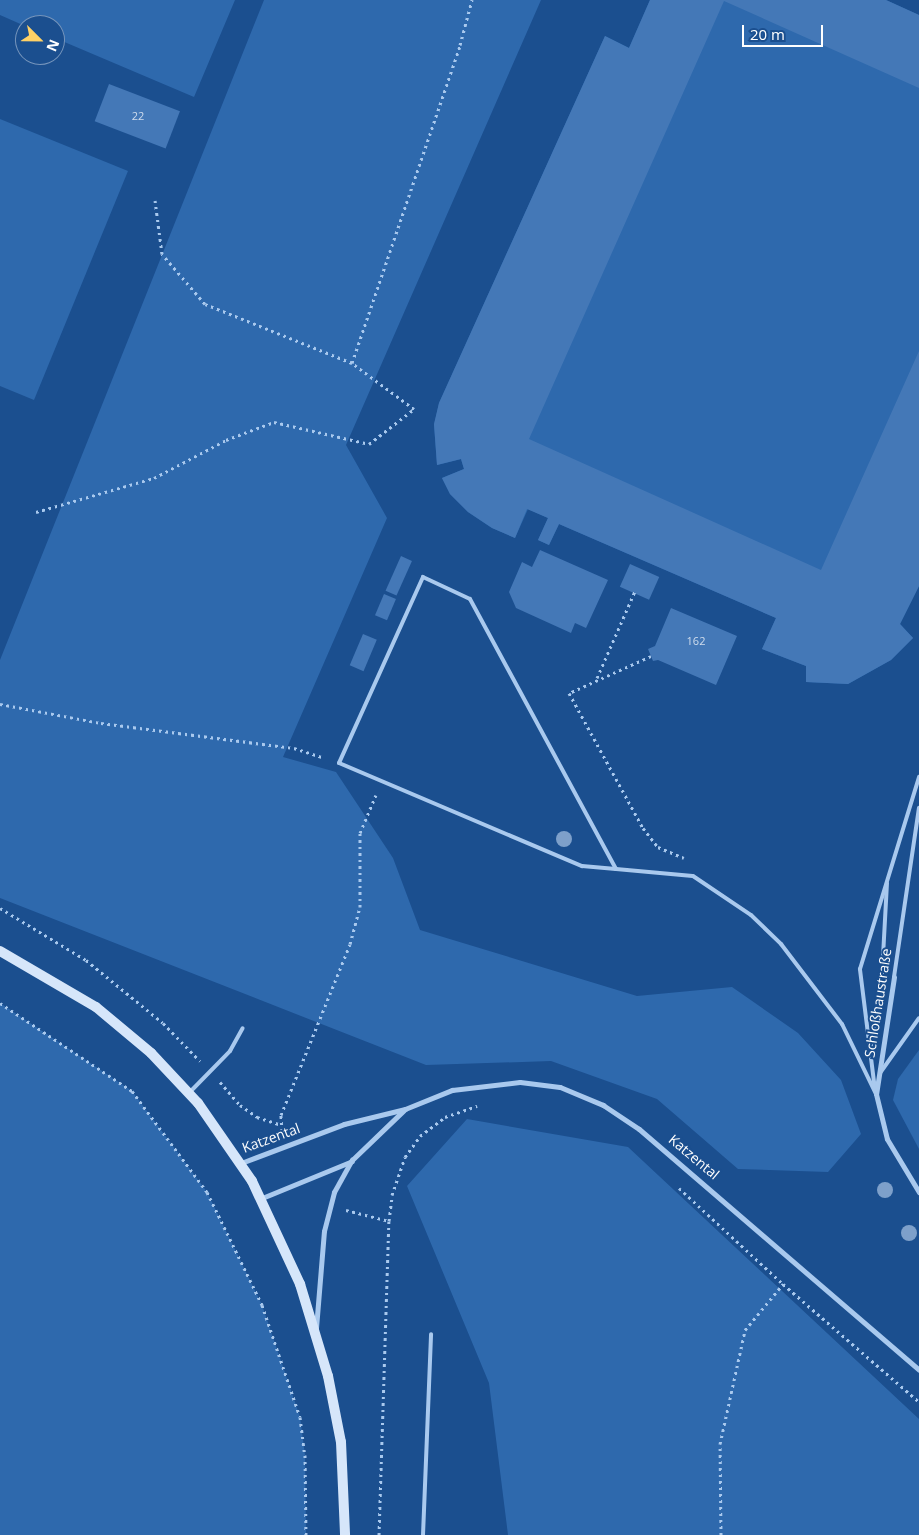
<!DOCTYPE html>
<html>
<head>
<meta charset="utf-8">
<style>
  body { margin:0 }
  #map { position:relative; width:919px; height:1535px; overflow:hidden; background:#1b4f8f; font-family:"Open Sans",sans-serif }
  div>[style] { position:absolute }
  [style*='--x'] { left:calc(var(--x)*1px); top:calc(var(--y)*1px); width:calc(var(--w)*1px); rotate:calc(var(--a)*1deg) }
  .green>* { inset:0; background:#2e69ad }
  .building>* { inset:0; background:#4478b7; transform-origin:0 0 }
  .path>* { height:3px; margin-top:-1.5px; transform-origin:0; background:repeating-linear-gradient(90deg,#a9c9ee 0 2.5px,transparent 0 6.5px) }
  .lane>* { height:4px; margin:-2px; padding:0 2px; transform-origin:2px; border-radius:2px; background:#a9c9ee }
  .street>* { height:5px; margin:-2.5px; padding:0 2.5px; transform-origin:2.5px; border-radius:2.5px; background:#a9c9ee }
  .secondary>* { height:10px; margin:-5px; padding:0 5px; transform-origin:5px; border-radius:5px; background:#d6e6fa }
  .trees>* { width:16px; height:16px; margin:-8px; border-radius:50%; background:#7ea0ca }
  span { translate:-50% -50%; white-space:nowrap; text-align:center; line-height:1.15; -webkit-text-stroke:4px #1b4f8f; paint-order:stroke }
  .number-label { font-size:11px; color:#d0dded }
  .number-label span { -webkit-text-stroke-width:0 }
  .street-label { font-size:14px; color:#fff }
  .north { position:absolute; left:15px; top:15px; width:50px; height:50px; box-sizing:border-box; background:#1b4f8f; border:1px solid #7695bc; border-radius:50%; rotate:113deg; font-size:14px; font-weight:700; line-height:20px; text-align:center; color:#fff }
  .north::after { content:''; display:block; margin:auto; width:18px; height:22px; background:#ffd166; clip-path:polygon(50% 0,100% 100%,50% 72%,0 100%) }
  .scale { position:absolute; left:742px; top:25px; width:81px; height:22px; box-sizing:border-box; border:2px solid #fff; border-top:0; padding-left:6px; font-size:15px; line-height:18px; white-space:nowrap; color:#fff; -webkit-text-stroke:4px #1b4f8f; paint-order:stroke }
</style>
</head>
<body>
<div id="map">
  <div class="green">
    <i style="clip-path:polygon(0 0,235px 0,194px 97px,55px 38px,55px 25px,25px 26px,0 15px)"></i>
    <i style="clip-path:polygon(264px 0,541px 0,346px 445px,387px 518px,283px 757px,336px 772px,393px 858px,420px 930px,637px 996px,732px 987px,798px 1033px,841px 1080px,861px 1134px,828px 1172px,738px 1169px,657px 1099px,551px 1061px,426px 1065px,0 898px,0 660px)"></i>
    <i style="clip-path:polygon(650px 0,886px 0,919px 15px,919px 586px,900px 624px,913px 638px,891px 660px,848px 684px,806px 682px,806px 666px,762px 649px,776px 618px,559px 524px,549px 545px,538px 540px,548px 518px,528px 509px,515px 538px,492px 528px,468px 512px,450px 494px,442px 478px,464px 469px,461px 459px,437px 465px,434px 425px,439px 403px,605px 36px,629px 48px)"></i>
    <i style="clip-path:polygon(0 119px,128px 171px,34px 400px,0 386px)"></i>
    <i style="clip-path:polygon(0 1003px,132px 1091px,207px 1192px,262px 1305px,300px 1417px,305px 1455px,306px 1535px,0 1535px)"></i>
    <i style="clip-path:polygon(919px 1050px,919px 1149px,893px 1100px,898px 1079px)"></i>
    <i style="clip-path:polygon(467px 1119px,628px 1147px,919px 1419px,919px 1535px,508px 1535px,489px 1383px,407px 1186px)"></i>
  </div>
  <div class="building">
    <i style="clip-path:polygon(650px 0,886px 0,919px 15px,919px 88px,724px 1px,529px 439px,821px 570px,919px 351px,919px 586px,900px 624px,913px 638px,891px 660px,848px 684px,806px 682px,806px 666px,762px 649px,776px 618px,559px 524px,549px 545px,538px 540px,548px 518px,527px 509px,515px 538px,492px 528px,468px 512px,450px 494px,442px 478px,464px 469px,461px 459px,437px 465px,434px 424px,439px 403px,605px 36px,629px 48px)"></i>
    <i style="left:109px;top:84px;width:76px;height:40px;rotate:21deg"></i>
    <i style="clip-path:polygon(540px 550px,608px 580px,586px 628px,575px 623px,571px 633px,516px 608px,509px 592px,522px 562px,532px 567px)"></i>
    <i style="left:401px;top:556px;width:12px;height:38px;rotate:24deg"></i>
    <i style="left:630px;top:564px;width:32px;height:25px;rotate:24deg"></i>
    <i style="left:384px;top:594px;width:13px;height:23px;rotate:23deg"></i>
    <i style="clip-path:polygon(671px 608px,737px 636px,716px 685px,658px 660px,653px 661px,648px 649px,655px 646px)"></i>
    <i style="left:363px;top:634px;width:15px;height:34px;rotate:23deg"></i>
  </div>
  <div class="path">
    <i style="--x:352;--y:363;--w:336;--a:-71.2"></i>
    <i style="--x:460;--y:45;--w:47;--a:-75.1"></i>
    <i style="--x:36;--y:512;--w:123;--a:-16.1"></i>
    <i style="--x:154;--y:478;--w:81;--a:-27.8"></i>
    <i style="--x:226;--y:440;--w:51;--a:-20.6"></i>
    <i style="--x:274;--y:422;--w:98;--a:13"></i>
    <i style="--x:369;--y:444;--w:57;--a:-37.9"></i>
    <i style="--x:414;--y:409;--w:77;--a:-143.4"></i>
    <i style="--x:352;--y:363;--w:158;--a:-158.1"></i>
    <i style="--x:205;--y:304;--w:66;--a:-130.7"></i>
    <i style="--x:162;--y:254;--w:54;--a:-97.4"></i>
    <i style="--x:651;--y:656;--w:90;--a:155.7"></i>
    <i style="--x:569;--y:693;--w:154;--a:61.3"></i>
    <i style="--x:643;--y:828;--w:24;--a:52"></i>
    <i style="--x:658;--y:847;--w:28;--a:23"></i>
    <i style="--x:597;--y:678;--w:95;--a:-66.4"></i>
    <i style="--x:0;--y:704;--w:103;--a:10.7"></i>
    <i style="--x:101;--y:723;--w:195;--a:7.4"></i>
    <i style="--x:294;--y:748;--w:32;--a:18"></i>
    <i style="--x:0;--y:908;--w:100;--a:31.2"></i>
    <i style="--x:86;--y:960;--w:99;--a:39.3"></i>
    <i style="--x:163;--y:1023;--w:53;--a:45.8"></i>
    <i style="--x:0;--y:1003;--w:159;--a:33.7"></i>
    <i style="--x:132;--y:1091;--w:126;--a:53.4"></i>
    <i style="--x:207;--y:1192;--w:126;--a:64"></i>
    <i style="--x:262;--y:1305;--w:118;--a:71.3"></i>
    <i style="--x:300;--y:1417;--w:38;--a:83"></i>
    <i style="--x:305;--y:1455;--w:80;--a:89.3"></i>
    <i style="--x:220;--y:1082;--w:30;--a:49"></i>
    <i style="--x:240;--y:1105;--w:21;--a:35"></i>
    <i style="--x:257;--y:1117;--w:25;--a:18"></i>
    <i style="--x:282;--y:1131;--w:16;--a:-94"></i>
    <i style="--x:281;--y:1115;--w:184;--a:-68"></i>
    <i style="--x:350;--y:944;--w:38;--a:-75"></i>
    <i style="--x:360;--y:907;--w:74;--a:-90"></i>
    <i style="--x:360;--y:833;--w:41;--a:-67.2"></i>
    <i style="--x:679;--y:1188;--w:142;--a:42.7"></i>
    <i style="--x:783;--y:1284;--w:180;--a:40.9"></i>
    <i style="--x:346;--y:1210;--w:44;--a:14.3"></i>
    <i style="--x:379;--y:1535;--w:314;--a:-88.2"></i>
    <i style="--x:389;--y:1221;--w:26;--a:-83"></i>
    <i style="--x:392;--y:1195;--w:40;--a:-71.1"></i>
    <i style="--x:405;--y:1157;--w:26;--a:-54"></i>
    <i style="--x:420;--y:1136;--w:31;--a:-37"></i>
    <i style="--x:445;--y:1117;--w:34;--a:-19"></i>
    <i style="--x:721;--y:1535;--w:91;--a:-90.6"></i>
    <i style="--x:720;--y:1444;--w:117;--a:-77.6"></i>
    <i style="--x:745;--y:1330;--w:60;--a:-50.4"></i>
  </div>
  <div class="lane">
    <i style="--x:616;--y:869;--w:307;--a:-118.4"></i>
    <i style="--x:470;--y:599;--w:52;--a:-154.9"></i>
    <i style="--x:423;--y:577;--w:204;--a:114.3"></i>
    <i style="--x:339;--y:763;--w:264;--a:23"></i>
    <i style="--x:582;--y:866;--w:34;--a:5"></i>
    <i style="--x:616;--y:869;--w:77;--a:5.2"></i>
    <i style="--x:693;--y:876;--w:70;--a:33.9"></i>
    <i style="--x:751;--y:915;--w:42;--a:44"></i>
    <i style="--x:781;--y:944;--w:101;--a:52.7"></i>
    <i style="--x:842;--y:1024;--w:78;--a:64.1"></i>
    <i style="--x:894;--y:977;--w:171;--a:-81.6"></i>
    <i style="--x:871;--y:1045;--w:71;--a:-81.1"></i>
    <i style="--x:882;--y:975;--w:92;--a:-86.9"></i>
    <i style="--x:880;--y:1073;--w:67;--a:-54.7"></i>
    <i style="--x:875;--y:1090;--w:122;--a:-97.1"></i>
    <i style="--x:860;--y:969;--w:201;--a:-72.9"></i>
    <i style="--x:189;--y:1093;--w:59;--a:-45.7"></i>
    <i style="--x:230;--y:1051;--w:26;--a:-61"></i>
    <i style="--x:423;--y:1535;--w:201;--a:-87.7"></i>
  </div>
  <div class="street">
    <i style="--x:894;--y:977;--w:118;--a:98.7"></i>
    <i style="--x:876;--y:1094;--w:46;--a:76.3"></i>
    <i style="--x:887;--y:1139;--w:62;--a:58.9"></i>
    <i style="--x:241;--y:1163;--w:110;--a:-20.7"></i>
    <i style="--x:344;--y:1124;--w:63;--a:-13.8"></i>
    <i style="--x:405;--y:1109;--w:51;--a:-22"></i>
    <i style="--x:452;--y:1090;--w:68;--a:-6.7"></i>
    <i style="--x:520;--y:1082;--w:40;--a:7.1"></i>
    <i style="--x:560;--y:1087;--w:47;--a:22.7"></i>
    <i style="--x:603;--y:1105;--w:43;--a:33.7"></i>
    <i style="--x:639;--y:1129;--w:369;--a:40.7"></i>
    <i style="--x:262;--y:1198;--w:97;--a:-22.3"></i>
    <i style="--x:316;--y:1328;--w:97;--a:-85.3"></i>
    <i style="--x:324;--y:1231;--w:40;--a:-75.6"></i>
    <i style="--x:334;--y:1192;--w:37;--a:-61"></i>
    <i style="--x:352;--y:1160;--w:72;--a:-43.9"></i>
  </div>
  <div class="secondary">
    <i style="--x:0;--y:951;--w:111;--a:30.3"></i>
    <i style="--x:96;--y:1007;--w:72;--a:39.9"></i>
    <i style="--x:151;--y:1053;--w:69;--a:46.8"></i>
    <i style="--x:198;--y:1103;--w:95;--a:55.3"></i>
    <i style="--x:252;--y:1181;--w:114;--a:65"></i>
    <i style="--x:300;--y:1284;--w:96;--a:73.1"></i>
    <i style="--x:328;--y:1376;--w:67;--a:78.9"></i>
    <i style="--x:341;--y:1442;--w:93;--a:87.5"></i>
  </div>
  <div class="trees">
    <i style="left:564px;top:839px"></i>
    <i style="left:885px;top:1190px"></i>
    <i style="left:909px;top:1233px"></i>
  </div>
  <div class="number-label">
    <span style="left:138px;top:116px">22</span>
    <span style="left:696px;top:641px">162</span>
  </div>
  <div class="street-label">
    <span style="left:878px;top:1003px;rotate:-81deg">Schloßhaustraße</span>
    <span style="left:271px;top:1138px;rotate:-20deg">Katzental</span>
    <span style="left:694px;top:1157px;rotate:40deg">Katzental</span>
  </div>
  <div class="north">N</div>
  <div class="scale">20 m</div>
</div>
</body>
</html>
